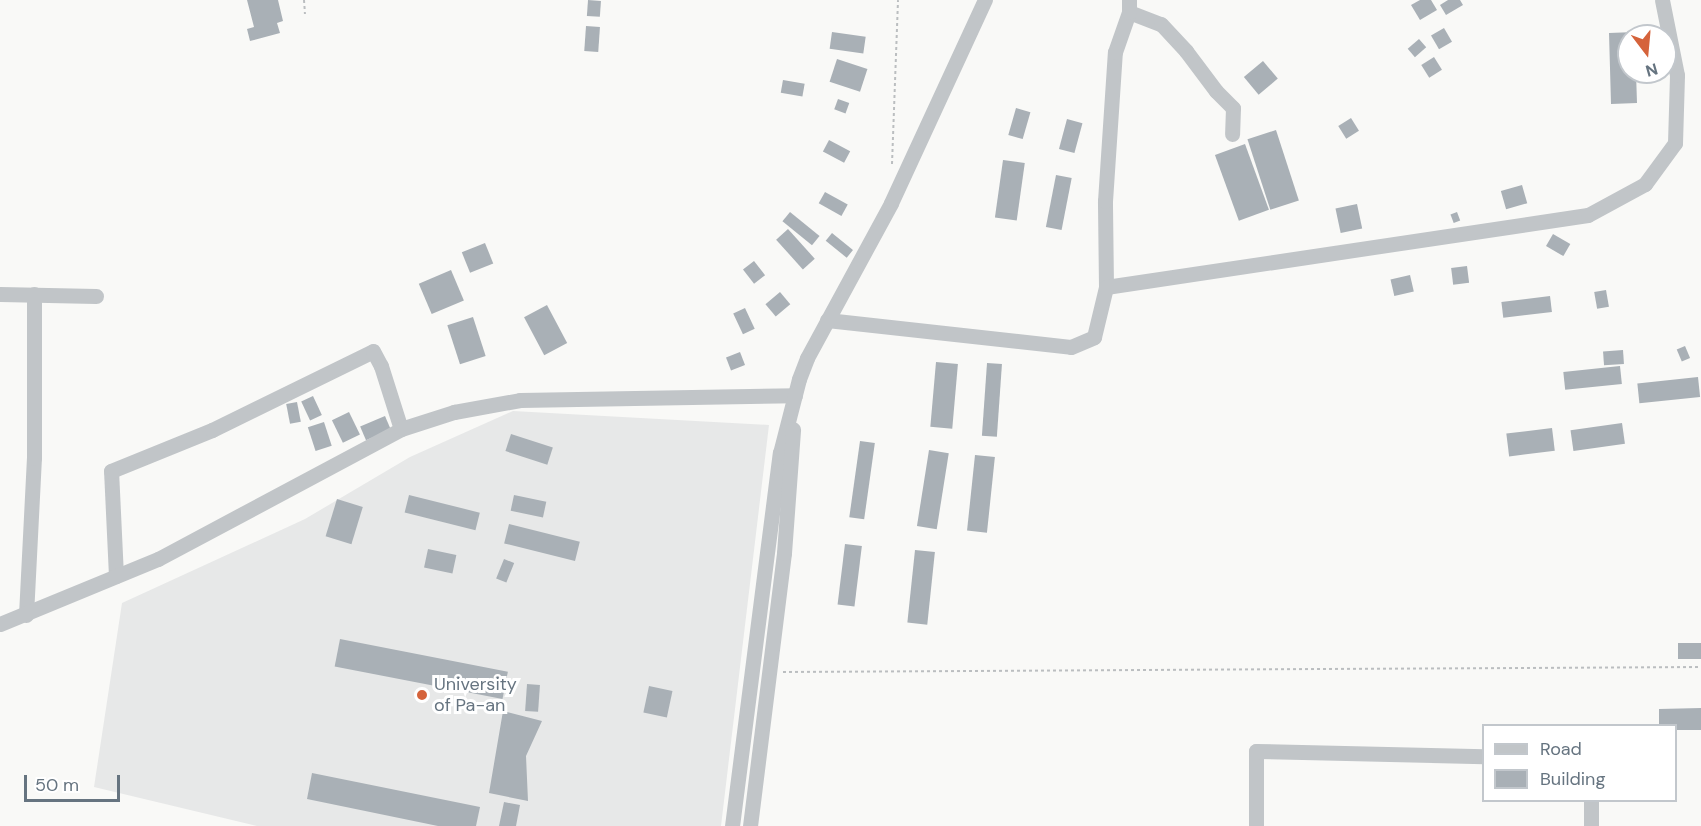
<!DOCTYPE html>
<html>
<head>
<meta charset="utf-8">
<style>
  body { margin:0 }
  #map { position:relative; width:1701px; height:826px; overflow:hidden; background:#f9f9f7; font-family:"DM Sans",sans-serif }
  div>[style] { position:absolute }
  [style*='--x'] { left:calc(var(--x)*1px); top:calc(var(--y)*1px); width:calc(var(--w)*1px); rotate:calc(var(--a)*1deg) }
  .built>* { inset:0; background:#e7e8e8 }
  .building>* { inset:0; background:#a9b0b6; transform-origin:0 0 }
  .path>* { height:2px; margin-top:-1px; transform-origin:0; background:repeating-linear-gradient(90deg,#bbbec0 0 3px,transparent 0 6px) }
  .minor>* { height:15px; margin:-7.5px; padding:0 7.5px; transform-origin:7.5px; border-radius:7.5px; background:#c1c5c8 }
  .dots>* { width:16px; height:16px; translate:-50% -50%; box-sizing:border-box; border:3px solid #fff; border-radius:50% }
  span { translate:-50% -50%; white-space:nowrap; text-align:center; line-height:1.15; -webkit-text-stroke:6px #fff; paint-order:stroke }
  .poi-label { font-size:18px; color:#667480 }
  .left { translate:0 -50%; text-align:left }
  .legend { position:absolute; left:1482px; top:724px; width:195px; height:78px; box-sizing:border-box; background:#fff; border:2px solid #c2c7cc; margin:0; padding:8px 10px; list-style:none; font-size:18px; color:#667480 }
  .legend li { display:flex; align-items:center; gap:12px; height:30px }
  .legend b { width:30px; border:2px solid #c2c7cc }
  .north { position:absolute; left:1617px; top:24px; width:60px; height:60px; box-sizing:border-box; background:#fff; border:2px solid #c2c7cc; border-radius:50%; rotate:164deg; font-size:16px; font-weight:700; line-height:24px; text-align:center; color:#667480 }
  .north::after { content:''; display:block; margin:auto; width:21px; height:27px; background:#d5633b; clip-path:polygon(50% 0,100% 100%,50% 72%,0 100%) }
  .scale { position:absolute; left:24px; top:775px; width:96px; height:27px; box-sizing:border-box; border:3px solid #667480; border-top:0; padding-left:8px; font-size:18px; line-height:21px; white-space:nowrap; color:#667480; -webkit-text-stroke:4px #fff; paint-order:stroke }
</style>
</head>
<body>
<div id="map">
  <div class="built">
    <i style="clip-path:polygon(513px 411px,769px 425px,721px 826px,257px 826px,94px 787px,122px 603px,305px 519px,410px 457px)"></i>
  </div>
  <div class="building">
    <i style="clip-path:polygon(247px 0,278px 0,283px 21px,277px 23px,280px 33px,250px 41px,247px 29px,254px 27px)"></i>
    <i style="left:588px;top:0;width:13px;height:16px;rotate:4deg"></i>
    <i style="clip-path:polygon(1420px 0,1431px 0,1437px 10px,1420px 20px,1411px 5px)"></i>
    <i style="clip-path:polygon(1448px 0,1460px 0,1463px 5px,1446px 15px,1440px 5px)"></i>
    <i style="left:586px;top:26px;width:14px;height:25px;rotate:4deg"></i>
    <i style="left:1444px;top:28px;width:16px;height:15px;rotate:60deg"></i>
    <i style="left:832px;top:32px;width:34px;height:17px;rotate:8deg"></i>
    <i style="clip-path:polygon(1635px 32px,1635px 36px,1629px 36px,1629px 72px,1636px 72px,1637px 103px,1611px 104px,1609px 33px)"></i>
    <i style="left:1419px;top:39px;width:11px;height:15px;rotate:49deg"></i>
    <i style="left:1434px;top:57px;width:15px;height:15px;rotate:58deg"></i>
    <i style="left:837px;top:59px;width:32px;height:24px;rotate:18deg"></i>
    <i style="left:1263px;top:61px;width:23px;height:25px;rotate:50deg"></i>
    <i style="left:783px;top:80px;width:22px;height:13px;rotate:10deg"></i>
    <i style="left:838px;top:99px;width:12px;height:11px;rotate:20deg"></i>
    <i style="left:1016px;top:108px;width:15px;height:28px;rotate:16deg"></i>
    <i style="left:1351px;top:118px;width:15px;height:15px;rotate:58deg"></i>
    <i style="left:1067px;top:119px;width:16px;height:31px;rotate:15deg"></i>
    <i style="left:1276px;top:130px;width:74px;height:30px;rotate:72deg"></i>
    <i style="left:829px;top:140px;width:24px;height:13px;rotate:28deg"></i>
    <i style="left:1245px;top:144px;width:70px;height:32px;rotate:70deg"></i>
    <i style="left:1003px;top:160px;width:22px;height:58px;rotate:8deg"></i>
    <i style="left:1056px;top:175px;width:16px;height:53px;rotate:11deg"></i>
    <i style="left:1522px;top:185px;width:19px;height:22px;rotate:74deg"></i>
    <i style="left:825px;top:192px;width:26px;height:13px;rotate:29deg"></i>
    <i style="left:1357px;top:204px;width:25px;height:22px;rotate:78deg"></i>
    <i style="left:790px;top:212px;width:38px;height:12px;rotate:39deg"></i>
    <i style="left:1457px;top:212px;width:9px;height:7px;rotate:69deg"></i>
    <i style="left:788px;top:229px;width:40px;height:16px;rotate:48deg"></i>
    <i style="left:832px;top:233px;width:27px;height:10px;rotate:39deg"></i>
    <i style="left:1553px;top:234px;width:20px;height:14px;rotate:30deg"></i>
    <i style="left:485px;top:243px;width:22px;height:25px;rotate:68deg"></i>
    <i style="left:754px;top:261px;width:18px;height:14px;rotate:52deg"></i>
    <i style="left:1467px;top:266px;width:17px;height:16px;rotate:83deg"></i>
    <i style="left:451px;top:270px;width:33px;height:35px;rotate:67deg"></i>
    <i style="left:1410px;top:275px;width:17px;height:20px;rotate:77deg"></i>
    <i style="left:1606px;top:290px;width:17px;height:12px;rotate:80deg"></i>
    <i style="left:780px;top:292px;width:16px;height:19px;rotate:50deg"></i>
    <i style="left:1550px;top:296px;width:16px;height:49px;rotate:83deg"></i>
    <i style="left:547px;top:305px;width:43px;height:26px;rotate:62deg"></i>
    <i style="left:745px;top:308px;width:23px;height:13px;rotate:65deg"></i>
    <i style="left:473px;top:317px;width:41px;height:27px;rotate:72deg"></i>
    <i style="left:1685px;top:346px;width:13px;height:9px;rotate:67deg"></i>
    <i style="left:1623px;top:350px;width:14px;height:20px;rotate:86deg"></i>
    <i style="left:740px;top:352px;width:14px;height:15px;rotate:69deg"></i>
    <i style="left:936px;top:362px;width:22px;height:65px;rotate:5deg"></i>
    <i style="left:987px;top:363px;width:15px;height:73px;rotate:4deg"></i>
    <i style="left:1620px;top:366px;width:18px;height:57px;rotate:84deg"></i>
    <i style="left:1698px;top:377px;width:20px;height:61px;rotate:84deg"></i>
    <i style="left:313px;top:396px;width:21px;height:13px;rotate:65deg"></i>
    <i style="left:297px;top:402px;width:20px;height:11px;rotate:79deg"></i>
    <i style="left:349px;top:412px;width:25px;height:19px;rotate:64deg"></i>
    <i style="left:385px;top:416px;width:15px;height:27px;rotate:67deg"></i>
    <i style="left:324px;top:422px;width:25px;height:17px;rotate:72deg"></i>
    <i style="left:1622px;top:423px;width:21px;height:52px;rotate:82deg"></i>
    <i style="left:1552px;top:428px;width:23px;height:46px;rotate:83deg"></i>
    <i style="left:511px;top:434px;width:44px;height:18px;rotate:18deg"></i>
    <i style="left:860px;top:441px;width:15px;height:77px;rotate:8deg"></i>
    <i style="left:929px;top:450px;width:20px;height:77px;rotate:9deg"></i>
    <i style="left:975px;top:455px;width:20px;height:76px;rotate:6deg"></i>
    <i style="left:409px;top:495px;width:73px;height:18px;rotate:14deg"></i>
    <i style="left:514px;top:495px;width:33px;height:16px;rotate:12deg"></i>
    <i style="left:337px;top:499px;width:27px;height:39px;rotate:17deg"></i>
    <i style="left:509px;top:524px;width:73px;height:20px;rotate:14deg"></i>
    <i style="left:845px;top:544px;width:17px;height:61px;rotate:7deg"></i>
    <i style="left:428px;top:549px;width:29px;height:19px;rotate:12deg"></i>
    <i style="left:915px;top:550px;width:20px;height:73px;rotate:6deg"></i>
    <i style="left:504px;top:559px;width:11px;height:21px;rotate:22deg"></i>
    <i style="left:340px;top:639px;width:171px;height:28px;rotate:11deg"></i>
    <i style="left:1678px;top:643px;width:23px;height:16px"></i>
    <i style="left:527px;top:684px;width:13px;height:27px;rotate:4deg"></i>
    <i style="left:649px;top:686px;width:24px;height:27px;rotate:12deg"></i>
    <i style="clip-path:polygon(1701px 708px,1701px 730px,1676px 730px,1676px 726px,1659px 726px,1659px 709px)"></i>
    <i style="clip-path:polygon(503px 711px,542px 721px,526px 756px,528px 801px,489px 793px)"></i>
    <i style="clip-path:polygon(312px 773px,480px 807px,476px 826px,438px 826px,307px 799px)"></i>
    <i style="clip-path:polygon(504px 802px,520px 805px,516px 826px,499px 826px)"></i>
  </div>
  <div class="path">
    <i style="--x:304;--y:0;--w:14;--a:86"></i>
    <i style="--x:892;--y:164;--w:164;--a:-87.9"></i>
    <i style="--x:783;--y:672;--w:918;--a:-0.31"></i>
  </div>
  <div class="minor">
    <i style="--x:1129;--y:12;--w:34;--a:21"></i>
    <i style="--x:1161;--y:24;--w:37;--a:47"></i>
    <i style="--x:1186;--y:51;--w:50;--a:53.1"></i>
    <i style="--x:1216;--y:91;--w:24;--a:45"></i>
    <i style="--x:1233;--y:108;--w:26;--a:92"></i>
    <i style="--x:1106;--y:287;--w:86;--a:-90.7"></i>
    <i style="--x:1105;--y:201;--w:149;--a:-86.2"></i>
    <i style="--x:1115;--y:52;--w:42;--a:-70.7"></i>
    <i style="--x:1129;--y:12;--w:12;--a:-90"></i>
    <i style="--x:0;--y:294;--w:96;--a:1.2"></i>
    <i style="--x:827;--y:320;--w:245;--a:6.3"></i>
    <i style="--x:1071;--y:347;--w:25;--a:-23"></i>
    <i style="--x:1094;--y:337;--w:51;--a:-76.5"></i>
    <i style="--x:1106;--y:287;--w:487;--a:-8.5"></i>
    <i style="--x:1588;--y:215;--w:65;--a:-28.5"></i>
    <i style="--x:1645;--y:184;--w:51;--a:-53.8"></i>
    <i style="--x:1675;--y:143;--w:68;--a:-88.3"></i>
    <i style="--x:1677;--y:75;--w:76;--a:-101.3"></i>
    <i style="--x:116;--y:576;--w:105;--a:-92.7"></i>
    <i style="--x:111;--y:471;--w:109;--a:-22.1"></i>
    <i style="--x:212;--y:430;--w:179;--a:-26.1"></i>
    <i style="--x:373;--y:351;--w:17;--a:62"></i>
    <i style="--x:381;--y:366;--w:66;--a:72.4"></i>
    <i style="--x:26;--y:615;--w:157;--a:-87.1"></i>
    <i style="--x:34;--y:458;--w:164;--a:-90"></i>
    <i style="--x:0;--y:624;--w:171;--a:-22.4"></i>
    <i style="--x:158;--y:559;--w:276;--a:-28.1"></i>
    <i style="--x:401;--y:429;--w:56;--a:-17.8"></i>
    <i style="--x:454;--y:412;--w:67;--a:-10.3"></i>
    <i style="--x:520;--y:400;--w:275;--a:-1"></i>
    <i style="--x:1591;--y:800;--w:26;--a:90"></i>
    <i style="--x:732;--y:826;--w:376;--a:-82.7"></i>
    <i style="--x:780;--y:453;--w:76;--a:-75.6"></i>
    <i style="--x:799;--y:379;--w:22;--a:-69"></i>
    <i style="--x:807;--y:358;--w:176;--a:-61.5"></i>
    <i style="--x:891;--y:203;--w:224;--a:-65.2"></i>
    <i style="--x:750;--y:826;--w:275;--a:-82.9"></i>
    <i style="--x:784;--y:553;--w:124;--a:-85.8"></i>
    <i style="--x:1256;--y:826;--w:75;--a:-90"></i>
    <i style="--x:1256;--y:751;--w:228;--a:1.3"></i>
  </div>
  <div class="dots">
    <i style="left:422px;top:695px;background:#d5633b"></i>
  </div>
  <div class="poi-label">
    <span class="left" style="left:434px;top:695px">University<br>of Pa-an</span>
  </div>
  <ul class="legend">
  <li><b style="height:8px;background:#c1c5c8"></b>Road</li>
  <li><b style="height:16px;background:#a9b0b6"></b>Building</li>
  </ul>
  <div class="north">N</div>
  <div class="scale">50 m</div>
</div>
</body>
</html>
